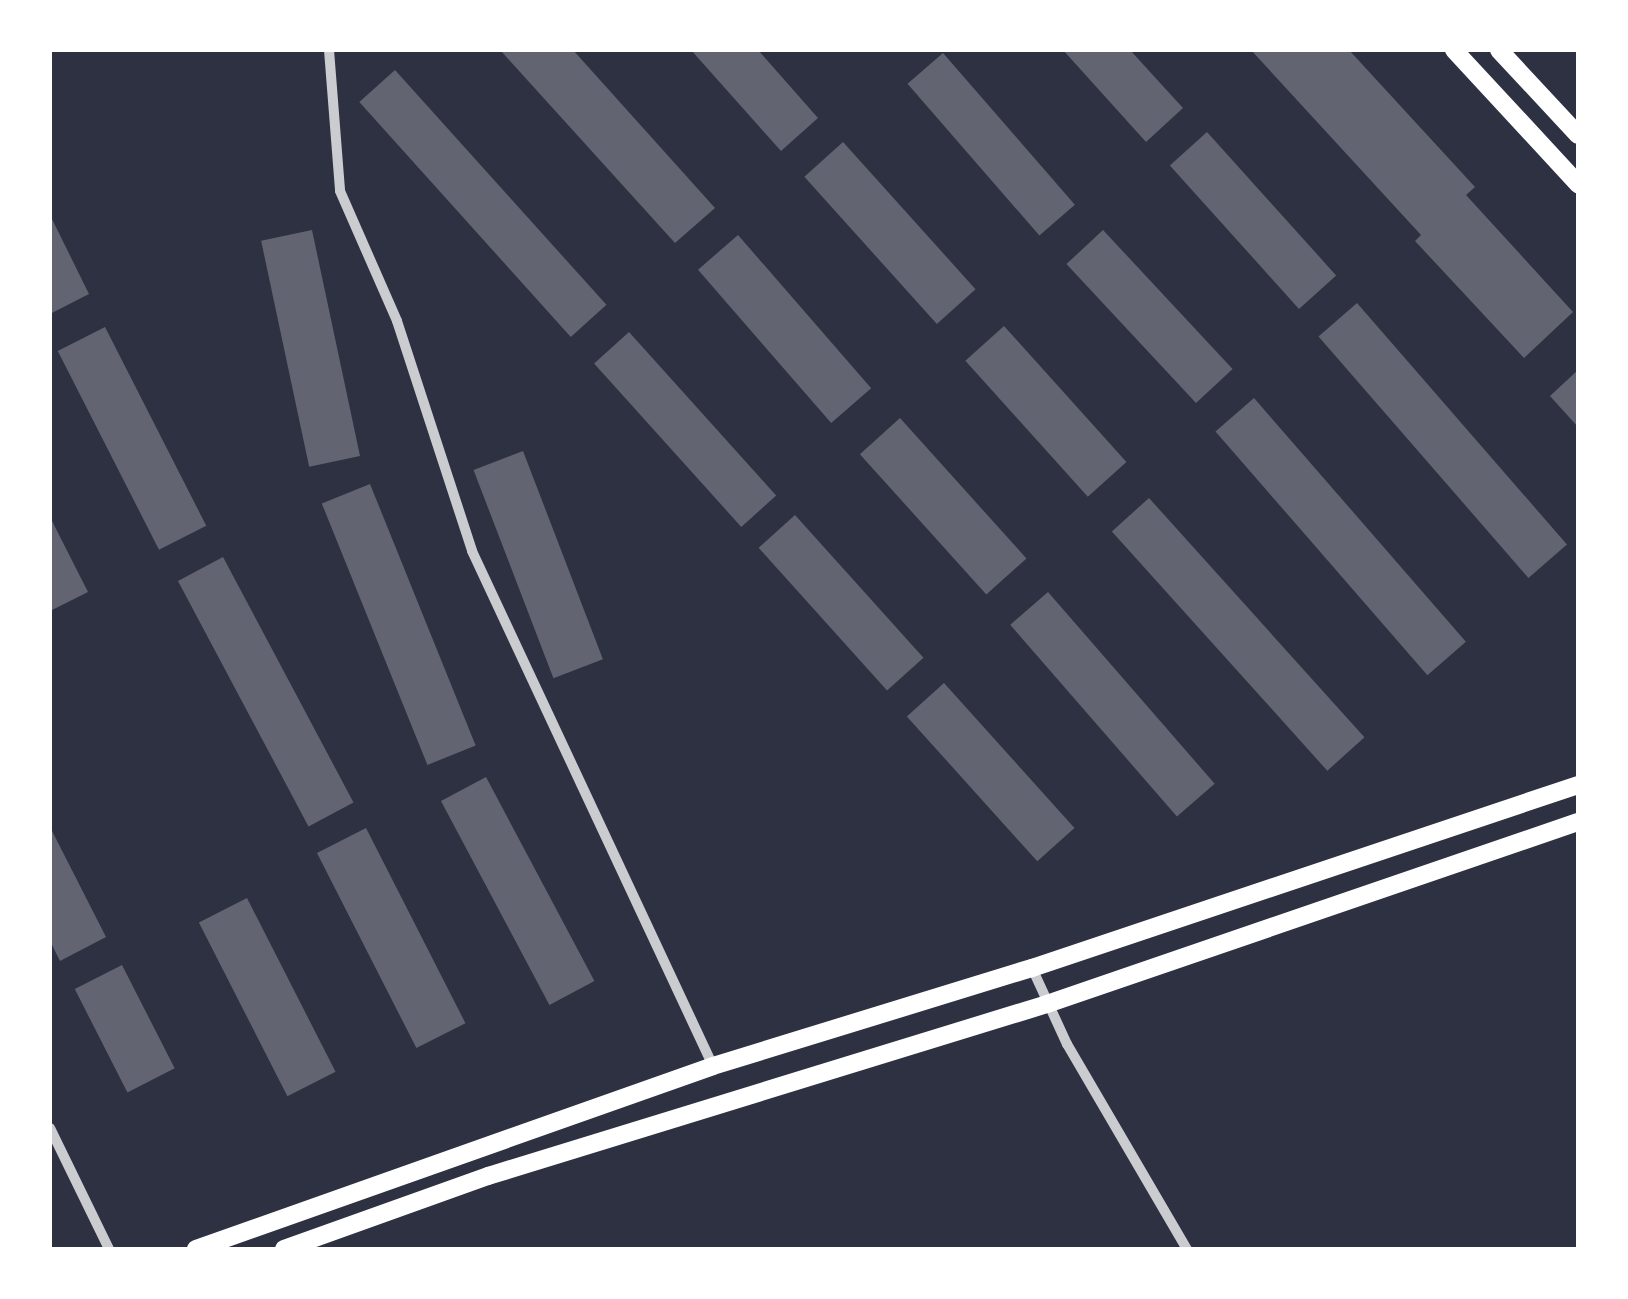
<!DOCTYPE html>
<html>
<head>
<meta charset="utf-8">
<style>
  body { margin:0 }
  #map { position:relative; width:1628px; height:1299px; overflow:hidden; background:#2d3142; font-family:"Noto Serif",serif }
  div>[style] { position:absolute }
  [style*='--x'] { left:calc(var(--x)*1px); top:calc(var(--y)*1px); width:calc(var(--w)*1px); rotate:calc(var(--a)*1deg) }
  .building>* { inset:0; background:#626471; transform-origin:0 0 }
  .minor>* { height:10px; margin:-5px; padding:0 5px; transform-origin:5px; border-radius:5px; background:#caccd0 }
  .secondary>* { height:18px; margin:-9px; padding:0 9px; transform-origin:9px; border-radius:9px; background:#fff }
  span { translate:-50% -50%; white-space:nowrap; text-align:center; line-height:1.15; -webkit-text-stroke:9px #fff; paint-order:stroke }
  .frame { position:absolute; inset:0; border:52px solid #fff; pointer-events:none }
</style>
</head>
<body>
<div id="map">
  <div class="building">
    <i style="clip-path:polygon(500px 50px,573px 50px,715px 208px,675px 243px)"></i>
    <i style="clip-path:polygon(691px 50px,758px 50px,818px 118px,781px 151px)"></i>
    <i style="clip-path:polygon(1063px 50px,1130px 50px,1183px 108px,1146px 142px)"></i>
    <i style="clip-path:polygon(1251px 50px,1349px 50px,1475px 187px,1466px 195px,1573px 312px,1524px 358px,1415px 241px,1421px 235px)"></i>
    <i style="left:943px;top:53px;width:201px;height:47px;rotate:49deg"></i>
    <i style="left:395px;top:70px;width:316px;height:48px;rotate:48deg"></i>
    <i style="left:1207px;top:132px;width:193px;height:50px;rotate:48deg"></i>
    <i style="left:843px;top:142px;width:198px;height:52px;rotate:48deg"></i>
    <i style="clip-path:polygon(50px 215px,89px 294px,50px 314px)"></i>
    <i style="left:312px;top:230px;width:231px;height:52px;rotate:78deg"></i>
    <i style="left:1103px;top:230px;width:190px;height:50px;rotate:47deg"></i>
    <i style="left:738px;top:235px;width:203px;height:53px;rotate:49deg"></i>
    <i style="left:1357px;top:303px;width:320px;height:51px;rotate:49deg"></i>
    <i style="left:1004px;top:326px;width:183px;height:52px;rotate:48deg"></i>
    <i style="left:105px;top:327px;width:223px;height:53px;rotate:63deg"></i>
    <i style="left:629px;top:332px;width:220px;height:47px;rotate:48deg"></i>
    <i style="clip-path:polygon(1578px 370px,1578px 427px,1550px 396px)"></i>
    <i style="left:1254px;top:398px;width:323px;height:51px;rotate:49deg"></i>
    <i style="left:900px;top:418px;width:189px;height:54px;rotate:48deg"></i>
    <i style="left:523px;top:451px;width:223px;height:53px;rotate:69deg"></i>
    <i style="left:370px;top:484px;width:282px;height:52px;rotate:68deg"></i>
    <i style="left:1149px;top:498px;width:322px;height:50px;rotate:48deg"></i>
    <i style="left:795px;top:515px;width:192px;height:49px;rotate:48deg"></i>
    <i style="clip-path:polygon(50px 517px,88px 592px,50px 611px)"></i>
    <i style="left:223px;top:557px;width:278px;height:51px;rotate:62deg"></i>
    <i style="left:1048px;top:592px;width:254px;height:50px;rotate:49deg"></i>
    <i style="left:944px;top:683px;width:195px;height:50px;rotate:48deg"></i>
    <i style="left:486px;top:777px;width:231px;height:51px;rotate:62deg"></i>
    <i style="clip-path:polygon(50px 827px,106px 937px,60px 961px,50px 941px)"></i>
    <i style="left:366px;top:828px;width:219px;height:55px;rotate:63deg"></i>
    <i style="left:247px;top:898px;width:195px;height:54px;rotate:63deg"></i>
    <i style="left:122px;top:965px;width:116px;height:53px;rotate:63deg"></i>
  </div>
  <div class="minor">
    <i style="--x:329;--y:50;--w:141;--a:85.5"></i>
    <i style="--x:340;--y:191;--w:142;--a:66.3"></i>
    <i style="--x:397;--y:321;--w:242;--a:71.9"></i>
    <i style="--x:472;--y:551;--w:569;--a:64.92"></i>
    <i style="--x:1032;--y:968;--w:84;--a:65.3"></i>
    <i style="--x:1067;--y:1044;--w:238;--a:59.7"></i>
    <i style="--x:50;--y:1128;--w:135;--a:64"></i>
  </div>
  <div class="secondary">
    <i style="--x:1454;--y:50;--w:183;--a:47.2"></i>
    <i style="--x:1499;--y:50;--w:116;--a:47.1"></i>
    <i style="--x:196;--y:1249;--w:548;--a:-19.49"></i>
    <i style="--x:713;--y:1066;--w:334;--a:-17.1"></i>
    <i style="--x:1032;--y:968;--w:576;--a:-18.53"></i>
    <i style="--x:284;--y:1249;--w:217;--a:-19.7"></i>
    <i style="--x:488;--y:1176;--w:585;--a:-17.1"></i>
    <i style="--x:1047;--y:1004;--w:561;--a:-18.92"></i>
  </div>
  <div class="frame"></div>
</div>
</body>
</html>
